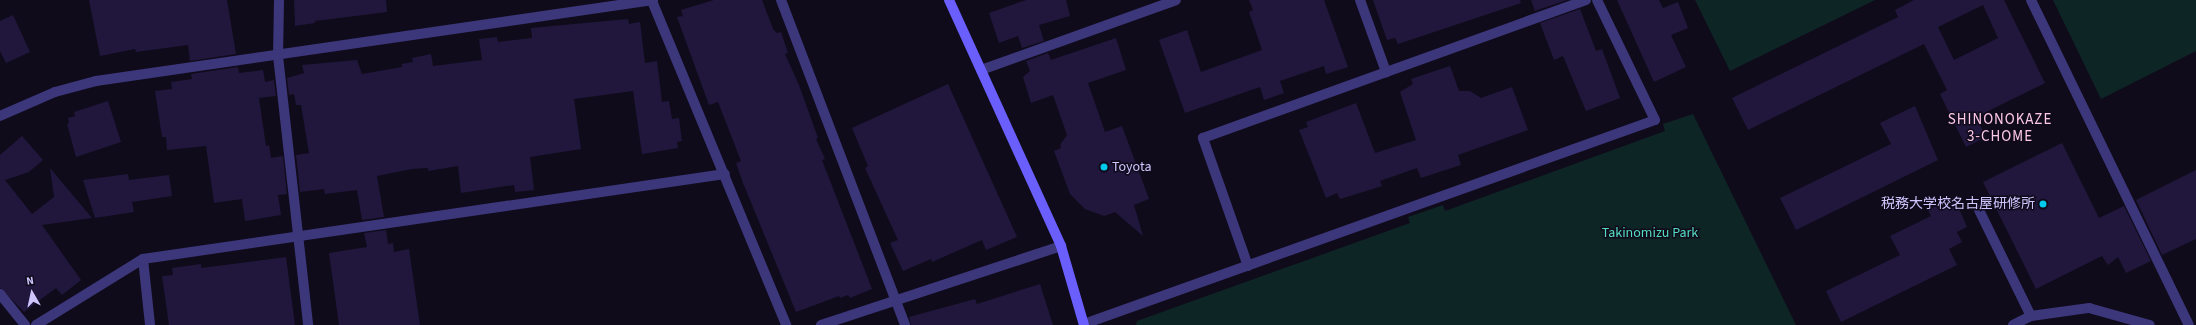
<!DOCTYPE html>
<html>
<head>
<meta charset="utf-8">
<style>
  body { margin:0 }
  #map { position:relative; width:2196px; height:325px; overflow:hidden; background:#0f0b1b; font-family:"Source Sans 3","Noto Sans JP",sans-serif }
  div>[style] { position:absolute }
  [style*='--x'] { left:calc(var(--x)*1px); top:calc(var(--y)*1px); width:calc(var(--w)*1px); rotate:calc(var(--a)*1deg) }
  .green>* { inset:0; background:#0e2525 }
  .building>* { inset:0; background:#21173c }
  .lane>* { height:10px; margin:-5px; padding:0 5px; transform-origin:5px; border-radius:5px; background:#3c367a }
  .street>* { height:10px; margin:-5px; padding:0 5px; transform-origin:5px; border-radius:5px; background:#3c367a }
  .secondary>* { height:10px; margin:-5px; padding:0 5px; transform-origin:5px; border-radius:5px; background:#6a5efd }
  .dots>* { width:11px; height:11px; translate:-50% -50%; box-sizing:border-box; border:2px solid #0f0b1b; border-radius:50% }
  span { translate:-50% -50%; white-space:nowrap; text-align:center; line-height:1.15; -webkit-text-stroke:3px #0f0b1b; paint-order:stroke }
  .poi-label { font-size:14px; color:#cfc6fe }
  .left { translate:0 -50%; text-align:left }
  .right { translate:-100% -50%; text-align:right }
  .park-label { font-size:14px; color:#54dcc1 }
  .neighbourhood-label { font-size:15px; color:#fec8e8; letter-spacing:1px }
  .north { position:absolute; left:12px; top:273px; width:40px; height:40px; -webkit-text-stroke:3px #0f0b1b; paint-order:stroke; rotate:351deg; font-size:11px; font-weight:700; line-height:16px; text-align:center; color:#cfc6fe }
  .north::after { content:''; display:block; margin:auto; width:14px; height:18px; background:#cfc6fe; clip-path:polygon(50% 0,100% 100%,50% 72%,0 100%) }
</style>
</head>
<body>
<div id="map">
  <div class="green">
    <i style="clip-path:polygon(1695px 0,1875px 0,1730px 71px)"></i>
    <i style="clip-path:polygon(2053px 0,2196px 0,2196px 51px,2101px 99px)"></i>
    <i style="clip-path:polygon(1693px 114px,1796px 325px,1136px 325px,1137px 321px,1410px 223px,1408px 217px,1443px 205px,1445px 211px,1665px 131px,1663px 124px)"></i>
  </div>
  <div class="building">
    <i style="clip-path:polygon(89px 0,227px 0,236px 54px,190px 61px,188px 45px,136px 52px,135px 49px,100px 56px)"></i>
    <i style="clip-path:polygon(294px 0,386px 0,387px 12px,315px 21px,315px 23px,295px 26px)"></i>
    <i style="clip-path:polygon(714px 0,762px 0,773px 29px,777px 33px,781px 32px,788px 53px,785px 54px,799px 85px,818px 138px,816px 139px,825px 159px,822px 160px,872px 289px,850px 298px,848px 295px,840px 298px,839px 296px,796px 312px,743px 183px,736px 163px,741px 161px,718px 102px,709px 105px,677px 17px,683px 16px,681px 10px)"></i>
    <i style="clip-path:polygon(1026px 0,1066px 0,1070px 16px,1039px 25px,1044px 41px,1022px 48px,1018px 36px,999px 43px,989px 13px)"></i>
    <i style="clip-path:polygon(1249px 0,1324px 0,1348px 67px,1326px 74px,1324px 66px,1280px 81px,1284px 93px,1264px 100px,1260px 87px,1185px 113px,1159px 40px,1187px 30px,1201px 72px,1262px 50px,1249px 12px,1253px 10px)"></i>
    <i style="clip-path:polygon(1373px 0,1520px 0,1521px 3px,1398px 44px,1395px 38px,1387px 40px)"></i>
    <i style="clip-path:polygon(1531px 0,1567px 0,1535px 11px)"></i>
    <i style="clip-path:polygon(1617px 0,1659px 0,1663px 8px,1678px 2px,1688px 28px,1671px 35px,1686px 67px,1654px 82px)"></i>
    <i style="clip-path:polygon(evenodd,1914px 0,2004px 0,2045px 83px,1976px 117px,1986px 137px,1966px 147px,1940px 94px,1947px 90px,1924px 44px,1748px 130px,1732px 98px,1898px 17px,1895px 10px,1914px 0,1983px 5px,1998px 38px,1954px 60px,1938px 27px,1983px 5px)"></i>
    <i style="clip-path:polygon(1580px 9px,1596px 51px,1602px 49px,1620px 98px,1586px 111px,1563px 56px,1554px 60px,1540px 23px)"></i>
    <i style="clip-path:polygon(13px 15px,30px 52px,6px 63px,0 51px,0 21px)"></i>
    <i style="clip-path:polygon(628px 19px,629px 24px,640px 22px,645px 63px,657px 61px,662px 102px,669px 101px,672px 119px,679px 118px,682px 141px,677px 142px,678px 148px,642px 154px,633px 91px,574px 99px,581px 149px,530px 157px,534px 190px,515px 192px,514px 185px,461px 193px,458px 166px,428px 171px,428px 168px,412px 169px,377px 176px,384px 217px,362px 220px,357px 190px,325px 194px,324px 189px,300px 192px,296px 155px,309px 153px,301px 105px,296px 105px,294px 94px,289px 95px,287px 78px,304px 73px,302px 65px,357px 60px,362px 74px,402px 67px,402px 64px,413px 62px,412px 58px,431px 54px,433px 66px,482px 60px,479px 39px,497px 37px,498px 42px,532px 38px,531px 28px)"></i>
    <i style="clip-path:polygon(1116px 38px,1126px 70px,1088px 83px,1105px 132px,1122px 126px,1149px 199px,1134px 205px,1143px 236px,1115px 212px,1104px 216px,1085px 209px,1070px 194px,1054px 151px,1061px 148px,1060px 145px,1067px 135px,1053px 95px,1031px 103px,1023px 77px,1030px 71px,1026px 61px,1048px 53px,1051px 60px)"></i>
    <i style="clip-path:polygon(1450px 66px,1459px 91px,1470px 91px,1481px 98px,1512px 87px,1528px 130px,1458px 155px,1461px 165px,1421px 178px,1417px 168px,1380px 181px,1382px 186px,1360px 193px,1340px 199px,1337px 193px,1326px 198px,1299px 130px,1308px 127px,1306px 122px,1356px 103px,1375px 153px,1416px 140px,1400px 92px,1413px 84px,1411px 79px)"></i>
    <i style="clip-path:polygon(238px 67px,239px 73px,263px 70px,265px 82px,274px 80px,276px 96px,259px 98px,266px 146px,269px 145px,271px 158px,283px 156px,287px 194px,278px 195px,281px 215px,245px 221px,242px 199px,214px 203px,206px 146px,167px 150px,166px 137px,162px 137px,155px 91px,172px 89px,171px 82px,192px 79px,191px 74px)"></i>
    <i style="clip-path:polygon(948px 84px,1017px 237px,986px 250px,982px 240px,932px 262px,931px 259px,903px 271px,890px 243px,898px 240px,865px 168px,868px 166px,852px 128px)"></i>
    <i style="clip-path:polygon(108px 101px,121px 142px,76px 157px,67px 124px,69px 123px,68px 118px,75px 116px,74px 112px)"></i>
    <i style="clip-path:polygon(1915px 106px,1938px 160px,1796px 230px,1780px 198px,1891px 144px,1880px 123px)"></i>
    <i style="clip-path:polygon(22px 136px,43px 160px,29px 172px,5px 180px,32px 214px,54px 197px,50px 168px,92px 218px,42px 225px,81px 280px,62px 295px,56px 288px,24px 312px,0 288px,0 155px)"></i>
    <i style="clip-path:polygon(2062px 143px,2099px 218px,2124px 206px,2151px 261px,2126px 273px,2118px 257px,2108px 265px,2102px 256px,2036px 289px,1983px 182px)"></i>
    <i style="clip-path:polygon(2196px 170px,2196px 239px,2162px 255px,2136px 200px)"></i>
    <i style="clip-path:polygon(128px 174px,129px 180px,169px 175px,172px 196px,132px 202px,134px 212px,95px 218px,83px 180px)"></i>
    <i style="clip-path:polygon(1954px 197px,1967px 227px,1957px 232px,1962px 242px,1949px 249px,1957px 265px,1841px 322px,1826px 291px,1900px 255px,1890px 236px,1931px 216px,1928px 210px)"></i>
    <i style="clip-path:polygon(386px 230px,388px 244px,393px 243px,394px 252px,409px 249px,420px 325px,339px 325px,329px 253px,367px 247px,364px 233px)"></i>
    <i style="clip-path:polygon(286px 257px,295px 325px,169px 325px,162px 276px,173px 275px,172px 268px,201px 264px,201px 268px,225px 265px)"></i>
    <i style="clip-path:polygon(1040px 284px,1053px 325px,911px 325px,909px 317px,975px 299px,977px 304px)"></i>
  </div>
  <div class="lane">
    <i style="--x:2031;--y:0;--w:361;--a:64.1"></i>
    <i style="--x:1979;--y:210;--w:118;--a:63.9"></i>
    <i style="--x:2013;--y:325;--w:20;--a:-27"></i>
    <i style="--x:2031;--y:316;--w:59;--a:-7.9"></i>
    <i style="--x:2089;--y:308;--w:63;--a:15.6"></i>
  </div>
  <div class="street">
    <i style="--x:279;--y:0;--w:56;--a:91"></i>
    <i style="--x:278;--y:56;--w:271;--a:83.6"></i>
    <i style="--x:781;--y:0;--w:348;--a:69.1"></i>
    <i style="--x:1360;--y:0;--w:77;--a:70.1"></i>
    <i style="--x:652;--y:1;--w:351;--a:67.5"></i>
    <i style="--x:981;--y:70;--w:207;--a:-19.7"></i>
    <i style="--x:0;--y:116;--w:60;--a:-23.6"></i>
    <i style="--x:55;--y:92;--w:42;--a:-15"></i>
    <i style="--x:96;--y:81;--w:563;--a:-8.27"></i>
    <i style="--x:143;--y:259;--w:66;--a:83.9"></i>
    <i style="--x:1248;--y:266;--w:136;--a:-109.4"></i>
    <i style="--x:1203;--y:138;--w:407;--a:-19.8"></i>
    <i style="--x:0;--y:294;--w:40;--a:51"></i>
    <i style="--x:1084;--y:324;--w:606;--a:-19.66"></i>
    <i style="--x:1655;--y:120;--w:133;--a:-115.8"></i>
    <i style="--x:36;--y:325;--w:126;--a:-31.7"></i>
    <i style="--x:143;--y:259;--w:588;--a:-8.31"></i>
    <i style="--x:821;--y:325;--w:253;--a:-18.2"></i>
  </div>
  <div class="secondary">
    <i style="--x:949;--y:0;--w:270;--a:65.5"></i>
    <i style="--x:1061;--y:246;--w:82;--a:73.8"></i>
  </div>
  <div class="dots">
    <i style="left:1104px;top:167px;background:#03caed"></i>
    <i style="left:2043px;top:204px;background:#03caed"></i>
  </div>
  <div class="poi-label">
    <span class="left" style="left:1112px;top:167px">Toyota</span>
    <span class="right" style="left:2035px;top:204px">税務大学校名古屋研修所</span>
  </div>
  <div class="park-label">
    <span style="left:1650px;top:233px">Takinomizu Park</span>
  </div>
  <div class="neighbourhood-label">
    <span style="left:2000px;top:128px">SHINONOKAZE<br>3-CHOME</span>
  </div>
  <div class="north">N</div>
</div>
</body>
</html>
